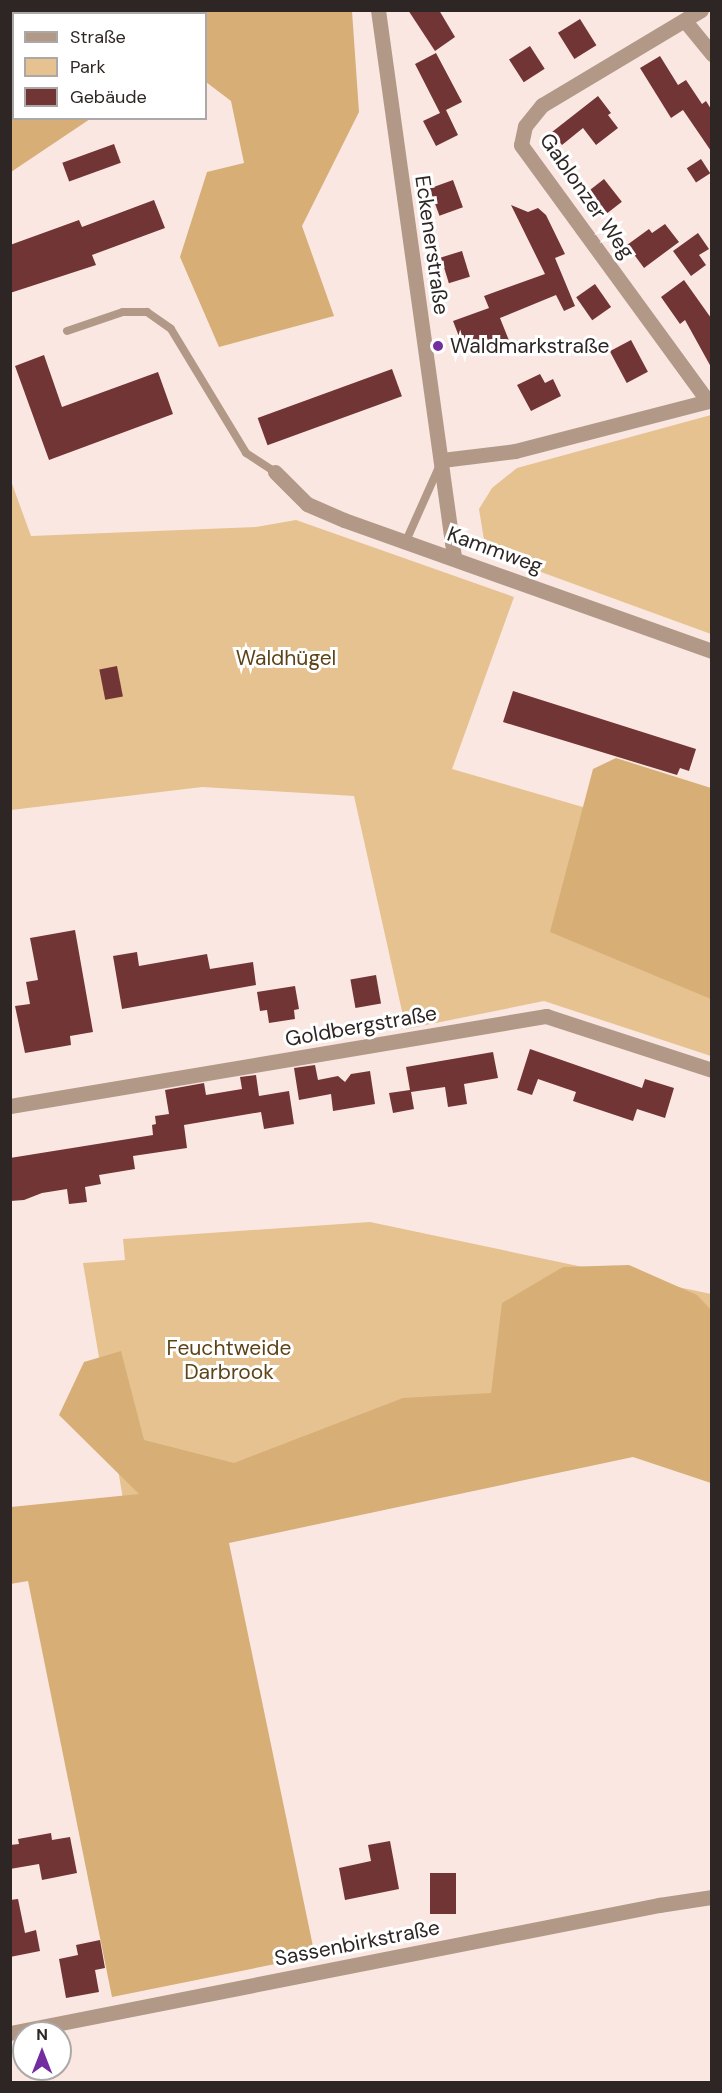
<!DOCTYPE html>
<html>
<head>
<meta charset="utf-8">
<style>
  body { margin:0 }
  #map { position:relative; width:722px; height:2093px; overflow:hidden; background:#fae7e1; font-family:"DM Sans",sans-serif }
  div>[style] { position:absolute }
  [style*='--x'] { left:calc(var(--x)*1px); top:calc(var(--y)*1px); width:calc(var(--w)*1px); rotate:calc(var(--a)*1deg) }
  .green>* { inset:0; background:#e6c291 }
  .forest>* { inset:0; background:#d6ae76 }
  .building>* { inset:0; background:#723536; transform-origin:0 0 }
  .lane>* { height:8px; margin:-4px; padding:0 4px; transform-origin:4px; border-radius:4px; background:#b29987 }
  .street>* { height:15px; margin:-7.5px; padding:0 7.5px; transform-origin:7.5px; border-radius:7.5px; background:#b29987 }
  .dots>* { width:16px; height:16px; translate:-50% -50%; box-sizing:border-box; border:3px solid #fff; border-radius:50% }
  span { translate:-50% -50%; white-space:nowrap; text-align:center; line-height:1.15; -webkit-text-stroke:6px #fff; paint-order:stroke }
  .street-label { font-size:21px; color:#2d2624 }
  .poi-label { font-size:21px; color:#2d2624 }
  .left { translate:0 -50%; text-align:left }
  .park-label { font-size:21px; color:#5e4317 }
  .frame { position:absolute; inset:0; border:12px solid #2d2624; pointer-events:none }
  .legend { position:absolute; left:12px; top:12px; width:195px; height:108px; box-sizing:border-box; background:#fff; border:2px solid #aba8a7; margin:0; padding:8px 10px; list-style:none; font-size:18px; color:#2d2624 }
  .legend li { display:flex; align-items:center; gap:12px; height:30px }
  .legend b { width:30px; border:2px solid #aba8a7 }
  .north { position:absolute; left:12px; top:2021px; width:60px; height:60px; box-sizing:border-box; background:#fff; border:2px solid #aba8a7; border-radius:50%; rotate:0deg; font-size:16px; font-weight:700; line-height:24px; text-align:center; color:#2d2624 }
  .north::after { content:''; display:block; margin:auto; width:21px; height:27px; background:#722da1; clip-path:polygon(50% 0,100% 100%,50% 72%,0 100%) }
</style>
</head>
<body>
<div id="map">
  <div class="green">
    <i style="clip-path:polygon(711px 415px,711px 634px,486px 552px,479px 509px,492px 488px,517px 468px)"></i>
    <i style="clip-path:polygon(11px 481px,31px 536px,256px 527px,296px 520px,514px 597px,452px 769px,593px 810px,711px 836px,711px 1056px,544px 1001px,406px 1029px,354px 796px,202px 787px,11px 810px)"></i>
    <i style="clip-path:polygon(370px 1222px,711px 1294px,711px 1324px,483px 1447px,125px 1511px,83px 1263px,125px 1260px,123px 1239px)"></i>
  </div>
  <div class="forest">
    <i style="clip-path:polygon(11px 10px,352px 11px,359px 112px,302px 226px,334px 316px,219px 347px,180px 257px,207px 172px,244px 163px,231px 101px,206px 82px,206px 14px,14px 14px,14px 118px,90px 119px,11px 172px)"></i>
    <i style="clip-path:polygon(616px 758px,711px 788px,711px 999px,550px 932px,593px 769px)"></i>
    <i style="clip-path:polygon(629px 1265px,697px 1295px,711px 1310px,711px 1483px,633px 1457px,229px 1543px,315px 1956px,112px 1997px,28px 1581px,10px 1584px,11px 1507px,139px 1494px,59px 1415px,84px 1362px,121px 1351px,144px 1440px,234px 1463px,403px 1398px,491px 1393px,502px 1303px,563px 1267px)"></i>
  </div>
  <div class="building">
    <i style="clip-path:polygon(408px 10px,439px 10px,455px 37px,435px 51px)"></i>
    <i style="left:580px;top:19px;width:31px;height:26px;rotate:58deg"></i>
    <i style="left:530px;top:46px;width:27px;height:25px;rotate:57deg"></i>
    <i style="clip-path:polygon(436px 53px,462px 102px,446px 110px,458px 135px,436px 146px,423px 121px,440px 113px,415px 64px)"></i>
    <i style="clip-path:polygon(660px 56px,678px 85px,686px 80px,702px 104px,706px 101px,711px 109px,711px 151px,683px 110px,671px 118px,640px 68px)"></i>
    <i style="clip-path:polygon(598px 96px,611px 113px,608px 115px,618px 128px,596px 145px,583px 128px,562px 145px,552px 132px)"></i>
    <i style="left:114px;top:144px;width:20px;height:55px;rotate:70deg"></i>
    <i style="left:701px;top:159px;width:17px;height:17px;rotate:57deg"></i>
    <i style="left:604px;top:179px;width:29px;height:26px;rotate:52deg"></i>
    <i style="left:453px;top:180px;width:29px;height:25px;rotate:70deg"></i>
    <i style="clip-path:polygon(154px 200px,165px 228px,92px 255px,96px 265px,10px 293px,10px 245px,79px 220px,82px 227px)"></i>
    <i style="clip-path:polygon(511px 205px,528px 212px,538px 208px,546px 215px,565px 254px,555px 258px,575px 306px,564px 311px,556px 295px,500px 318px,510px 343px,492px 349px,487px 338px,463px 347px,453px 321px,489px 308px,484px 296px,545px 274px)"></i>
    <i style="clip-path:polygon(665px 224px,679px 242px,644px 268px,627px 245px,649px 229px,652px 233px)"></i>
    <i style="clip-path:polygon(698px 233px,709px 249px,699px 255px,706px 265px,691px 276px,673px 251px)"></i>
    <i style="left:462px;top:251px;width:27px;height:22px;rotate:73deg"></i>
    <i style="clip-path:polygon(684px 280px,711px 318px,711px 367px,685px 320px,680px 324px,661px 297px)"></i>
    <i style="left:595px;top:284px;width:28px;height:23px;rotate:55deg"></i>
    <i style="left:631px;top:340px;width:36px;height:24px;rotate:62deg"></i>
    <i style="clip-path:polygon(44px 355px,62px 407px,158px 372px,173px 414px,49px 460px,15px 366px)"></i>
    <i style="left:392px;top:369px;width:29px;height:143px;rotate:70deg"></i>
    <i style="clip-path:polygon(540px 374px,545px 383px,553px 379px,561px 396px,531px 411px,517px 385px)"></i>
    <i style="left:117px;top:666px;width:31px;height:18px;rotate:79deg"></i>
    <i style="clip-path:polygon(513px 691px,696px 749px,689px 771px,680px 768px,677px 775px,503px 722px)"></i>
    <i style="clip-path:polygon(75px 930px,93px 1032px,70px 1036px,71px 1045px,25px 1053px,15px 1006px,30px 1004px,26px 982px,38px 980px,30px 938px)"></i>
    <i style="clip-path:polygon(137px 952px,139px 966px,207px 954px,210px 969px,253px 962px,256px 985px,122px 1009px,113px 956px)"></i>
    <i style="left:376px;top:975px;width:29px;height:26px;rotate:80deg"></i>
    <i style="clip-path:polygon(295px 986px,299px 1009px,294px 1010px,295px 1019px,269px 1023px,267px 1010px,260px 1011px,257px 992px)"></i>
    <i style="clip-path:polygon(530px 1049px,642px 1088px,645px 1079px,674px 1088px,665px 1118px,637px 1109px,633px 1121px,573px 1101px,576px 1092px,538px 1079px,532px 1095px,517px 1090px)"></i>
    <i style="clip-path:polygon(493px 1052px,498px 1078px,464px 1084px,467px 1104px,448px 1107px,445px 1087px,411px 1092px,414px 1109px,393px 1113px,389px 1093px,410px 1090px,406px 1067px)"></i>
    <i style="clip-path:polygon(315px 1065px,318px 1080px,338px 1076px,345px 1082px,351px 1074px,370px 1071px,375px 1104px,333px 1111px,331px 1094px,299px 1100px,294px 1068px)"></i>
    <i style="clip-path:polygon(256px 1075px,259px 1096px,289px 1091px,294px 1124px,264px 1129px,261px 1112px,184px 1125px,187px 1148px,133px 1156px,135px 1169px,99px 1175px,101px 1184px,85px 1187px,87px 1202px,69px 1204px,67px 1189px,42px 1193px,24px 1200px,10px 1201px,10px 1158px,153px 1135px,152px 1125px,156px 1124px,155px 1116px,169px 1114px,165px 1090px,204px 1083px,206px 1095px,242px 1089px,240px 1077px)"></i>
    <i style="clip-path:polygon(51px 1833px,52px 1840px,70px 1837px,77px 1873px,42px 1880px,39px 1864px,10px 1869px,10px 1845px,19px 1844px,18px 1839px)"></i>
    <i style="clip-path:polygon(390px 1841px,399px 1889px,345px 1900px,339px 1868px,371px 1861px,368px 1845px)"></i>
    <i style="left:430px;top:1873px;width:26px;height:41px"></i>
    <i style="clip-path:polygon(18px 1899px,25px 1933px,36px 1930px,40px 1951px,10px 1957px,10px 1900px)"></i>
    <i style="clip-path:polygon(100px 1940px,105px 1968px,95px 1970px,99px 1992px,66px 1998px,59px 1959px,78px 1955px,76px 1945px)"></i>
  </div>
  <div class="lane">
    <i style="--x:67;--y:331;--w:59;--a:-18.7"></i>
    <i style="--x:123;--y:312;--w:24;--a:0"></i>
    <i style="--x:147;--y:312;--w:29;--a:35"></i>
    <i style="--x:171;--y:329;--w:145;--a:58.8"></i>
    <i style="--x:246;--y:453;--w:35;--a:33"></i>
    <i style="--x:406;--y:541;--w:81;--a:-66"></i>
  </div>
  <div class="street">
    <i style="--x:378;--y:10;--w:552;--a:82.09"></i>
    <i style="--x:701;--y:10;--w:185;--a:149.1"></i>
    <i style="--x:542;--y:105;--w:27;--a:129"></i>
    <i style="--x:525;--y:126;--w:19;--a:102"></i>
    <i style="--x:521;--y:145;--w:317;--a:53.9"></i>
    <i style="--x:685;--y:21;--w:43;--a:50.7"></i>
    <i style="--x:442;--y:460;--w:74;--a:-7"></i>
    <i style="--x:515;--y:451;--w:203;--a:-14.5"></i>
    <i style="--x:275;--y:472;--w:45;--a:45"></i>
    <i style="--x:307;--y:504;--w:40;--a:23.4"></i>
    <i style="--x:344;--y:520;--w:391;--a:19.6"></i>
    <i style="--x:10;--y:1106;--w:544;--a:-9.53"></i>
    <i style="--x:546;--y:1016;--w:175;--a:18"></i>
    <i style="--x:10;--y:2033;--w:662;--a:-11.16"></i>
    <i style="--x:659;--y:1905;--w:54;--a:-8.6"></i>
  </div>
  <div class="dots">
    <i style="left:438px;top:346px;background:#722da1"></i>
  </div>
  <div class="street-label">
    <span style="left:587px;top:196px;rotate:55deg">Gablonzer Weg</span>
    <span style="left:432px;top:245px;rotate:82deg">Eckenerstraße</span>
    <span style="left:495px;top:550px;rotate:20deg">Kammweg</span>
    <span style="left:361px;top:1026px;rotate:-10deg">Goldbergstraße</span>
    <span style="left:357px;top:1943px;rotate:-11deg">Sassenbirkstraße</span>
  </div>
  <div class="poi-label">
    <span class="left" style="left:450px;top:346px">Waldmarkstraße</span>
  </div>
  <div class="park-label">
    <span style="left:286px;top:658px">Waldhügel</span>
    <span style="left:229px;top:1360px">Feuchtweide<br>Darbrook</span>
  </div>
  <div class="frame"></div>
  <ul class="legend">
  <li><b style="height:8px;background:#b29987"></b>Straße</li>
  <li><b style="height:16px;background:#e6c291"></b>Park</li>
  <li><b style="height:16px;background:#723536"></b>Gebäude</li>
  </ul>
  <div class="north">N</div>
</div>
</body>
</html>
